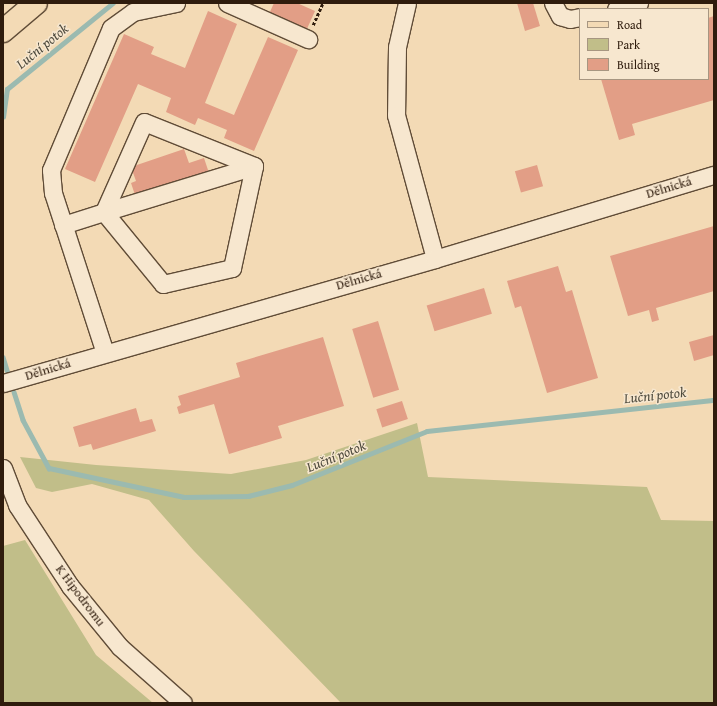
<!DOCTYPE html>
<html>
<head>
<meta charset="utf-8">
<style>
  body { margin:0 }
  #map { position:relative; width:717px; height:706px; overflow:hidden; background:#f3dab5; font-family:"Gentium Book Plus",serif }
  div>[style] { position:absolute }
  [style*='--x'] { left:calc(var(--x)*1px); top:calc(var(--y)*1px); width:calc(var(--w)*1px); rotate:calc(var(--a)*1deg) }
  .green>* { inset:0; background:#c1be89 }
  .stream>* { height:4.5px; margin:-2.25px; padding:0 2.25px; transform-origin:2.25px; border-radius:2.25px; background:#9bbab0 }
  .building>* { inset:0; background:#e29e86; transform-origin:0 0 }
  .path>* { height:2.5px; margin-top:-1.25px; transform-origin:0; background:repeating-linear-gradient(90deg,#2f1c0d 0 3px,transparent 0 5px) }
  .roads { filter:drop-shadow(1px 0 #604c37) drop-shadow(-1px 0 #604c37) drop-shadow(0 1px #604c37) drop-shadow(0 -1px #604c37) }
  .minor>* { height:17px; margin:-8.5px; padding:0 8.5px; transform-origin:8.5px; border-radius:8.5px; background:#f7e7cf }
  .major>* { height:22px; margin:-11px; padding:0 11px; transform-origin:11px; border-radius:11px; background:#f3dab5 }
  span { translate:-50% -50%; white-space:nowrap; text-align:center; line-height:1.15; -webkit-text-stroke:3px #f7e7cf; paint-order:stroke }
  .street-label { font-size:13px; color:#2f1c0d }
  .water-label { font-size:14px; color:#4f4b3e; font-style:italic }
  .frame { position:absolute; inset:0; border:4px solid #2f1c0d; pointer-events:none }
  .legend { position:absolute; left:579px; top:8px; width:130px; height:72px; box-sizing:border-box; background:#f7e7cf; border:1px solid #a79681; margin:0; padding:5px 7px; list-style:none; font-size:12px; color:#2f1c0d }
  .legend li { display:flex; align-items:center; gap:8px; height:20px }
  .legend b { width:20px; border:1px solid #a79681 }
</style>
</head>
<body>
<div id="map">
  <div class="green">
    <i style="clip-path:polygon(417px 423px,428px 477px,647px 487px,661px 520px,714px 521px,714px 703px,341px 703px,194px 551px,149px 500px,92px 484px,52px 492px,36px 488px,20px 457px,96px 465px,231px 474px,306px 460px)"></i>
    <i style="clip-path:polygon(25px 540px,96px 655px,153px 703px,3px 703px,3px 546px)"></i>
  </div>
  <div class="stream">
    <i style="--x:3;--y:117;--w:28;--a:-82"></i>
    <i style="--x:7;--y:89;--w:136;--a:-39.1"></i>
    <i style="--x:3;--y:357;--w:14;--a:73"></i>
    <i style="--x:14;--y:392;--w:29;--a:72"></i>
    <i style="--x:23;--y:420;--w:55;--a:61.6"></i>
    <i style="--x:49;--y:468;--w:138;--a:12.1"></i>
    <i style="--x:184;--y:497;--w:64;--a:-0.9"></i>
    <i style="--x:248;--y:496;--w:45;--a:-14"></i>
    <i style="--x:292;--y:485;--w:145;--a:-21.8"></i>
    <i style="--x:427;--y:431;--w:289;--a:-6.2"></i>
  </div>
  <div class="building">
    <i style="clip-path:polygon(274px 3px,297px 3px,315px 11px,306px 31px,269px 14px)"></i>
    <i style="clip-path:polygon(517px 3px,533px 3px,540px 26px,525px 31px)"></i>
    <i style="clip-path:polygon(208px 11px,237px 24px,205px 103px,234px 115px,268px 37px,298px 50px,254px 151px,224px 138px,227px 130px,198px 118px,195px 125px,166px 112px,171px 98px,138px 84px,95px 182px,65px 169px,124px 34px,154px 47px,151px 54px,185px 68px)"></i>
    <i style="clip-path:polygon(714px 16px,714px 100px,632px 124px,635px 135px,619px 140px,601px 79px,708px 79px,708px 18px)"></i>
    <i style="clip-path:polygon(184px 149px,189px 163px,204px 158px,209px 173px,136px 198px,131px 183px,136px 181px,131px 167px)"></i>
    <i style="left:537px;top:165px;width:22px;height:23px;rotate:74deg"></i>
    <i style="clip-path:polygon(714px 226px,714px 291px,656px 308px,659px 320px,652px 322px,649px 310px,628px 316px,610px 256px)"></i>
    <i style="clip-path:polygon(558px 266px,566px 292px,572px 290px,598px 378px,547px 393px,521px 306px,515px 308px,507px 281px)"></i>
    <i style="left:484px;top:288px;width:27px;height:60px;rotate:73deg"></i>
    <i style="left:378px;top:321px;width:72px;height:27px;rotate:73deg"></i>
    <i style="clip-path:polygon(714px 335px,714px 355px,694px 361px,689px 342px)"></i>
    <i style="clip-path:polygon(323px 337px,344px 406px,278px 426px,282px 438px,229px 454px,214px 404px,179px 414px,177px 407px,181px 405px,178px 396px,240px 377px,236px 363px)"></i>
    <i style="left:402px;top:401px;width:19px;height:27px;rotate:72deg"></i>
    <i style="clip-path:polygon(136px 408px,140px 422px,152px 419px,156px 431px,93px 450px,91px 444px,79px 447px,73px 427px)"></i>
  </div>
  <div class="path">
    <i style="--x:313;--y:25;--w:24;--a:-66"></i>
  </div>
  <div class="roads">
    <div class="minor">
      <i style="--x:227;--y:3;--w:89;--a:24"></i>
      <i style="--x:407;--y:3;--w:45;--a:102.8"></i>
      <i style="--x:397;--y:47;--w:68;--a:90.8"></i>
      <i style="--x:396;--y:115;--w:149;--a:74.8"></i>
      <i style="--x:553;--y:3;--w:15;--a:62"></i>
      <i style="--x:560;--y:16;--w:10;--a:17"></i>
      <i style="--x:570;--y:19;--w:10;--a:-11"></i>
      <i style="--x:616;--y:9;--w:24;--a:-15"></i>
      <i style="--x:63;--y:225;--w:43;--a:-17.6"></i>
      <i style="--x:104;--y:212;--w:157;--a:-17"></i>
      <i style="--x:254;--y:166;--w:118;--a:-158.2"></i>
      <i style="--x:144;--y:122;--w:98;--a:114"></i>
      <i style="--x:104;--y:212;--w:93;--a:50.7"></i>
      <i style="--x:163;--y:284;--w:71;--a:-13.1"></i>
      <i style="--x:232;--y:268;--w:104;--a:-77.8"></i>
      <i style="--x:105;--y:353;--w:168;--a:-108"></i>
      <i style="--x:53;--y:193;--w:23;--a:-95"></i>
      <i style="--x:51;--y:170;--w:154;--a:-67.1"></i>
      <i style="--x:111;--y:28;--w:27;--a:-36"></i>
      <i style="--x:133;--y:12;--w:44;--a:-11.8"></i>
      <i style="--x:3;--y:383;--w:449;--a:-16"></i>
      <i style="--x:435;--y:259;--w:291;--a:-16.8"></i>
      <i style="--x:3;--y:468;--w:40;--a:69"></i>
      <i style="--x:17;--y:505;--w:97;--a:56.8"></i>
      <i style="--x:70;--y:586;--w:79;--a:50.7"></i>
      <i style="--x:120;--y:647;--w:84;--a:41.6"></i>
    </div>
    <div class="major">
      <i style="--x:3;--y:31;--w:43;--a:-40.3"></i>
    </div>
  </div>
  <div class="street-label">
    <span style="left:669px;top:188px;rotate:-17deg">Dělnická</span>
    <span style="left:359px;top:280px;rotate:-16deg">Dělnická</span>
    <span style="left:48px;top:370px;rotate:-17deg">Dělnická</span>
    <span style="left:80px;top:596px;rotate:53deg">K Hipodromu</span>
  </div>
  <div class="water-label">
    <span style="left:42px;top:46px;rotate:-39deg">Luční potok</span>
    <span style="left:655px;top:395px;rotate:-6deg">Luční potok</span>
    <span style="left:336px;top:456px;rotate:-22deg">Luční potok</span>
  </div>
  <div class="frame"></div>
  <ul class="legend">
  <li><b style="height:5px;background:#f3dab5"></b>Road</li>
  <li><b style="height:11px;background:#c1be89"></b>Park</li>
  <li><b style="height:11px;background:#e29e86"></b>Building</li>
  </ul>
</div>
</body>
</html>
